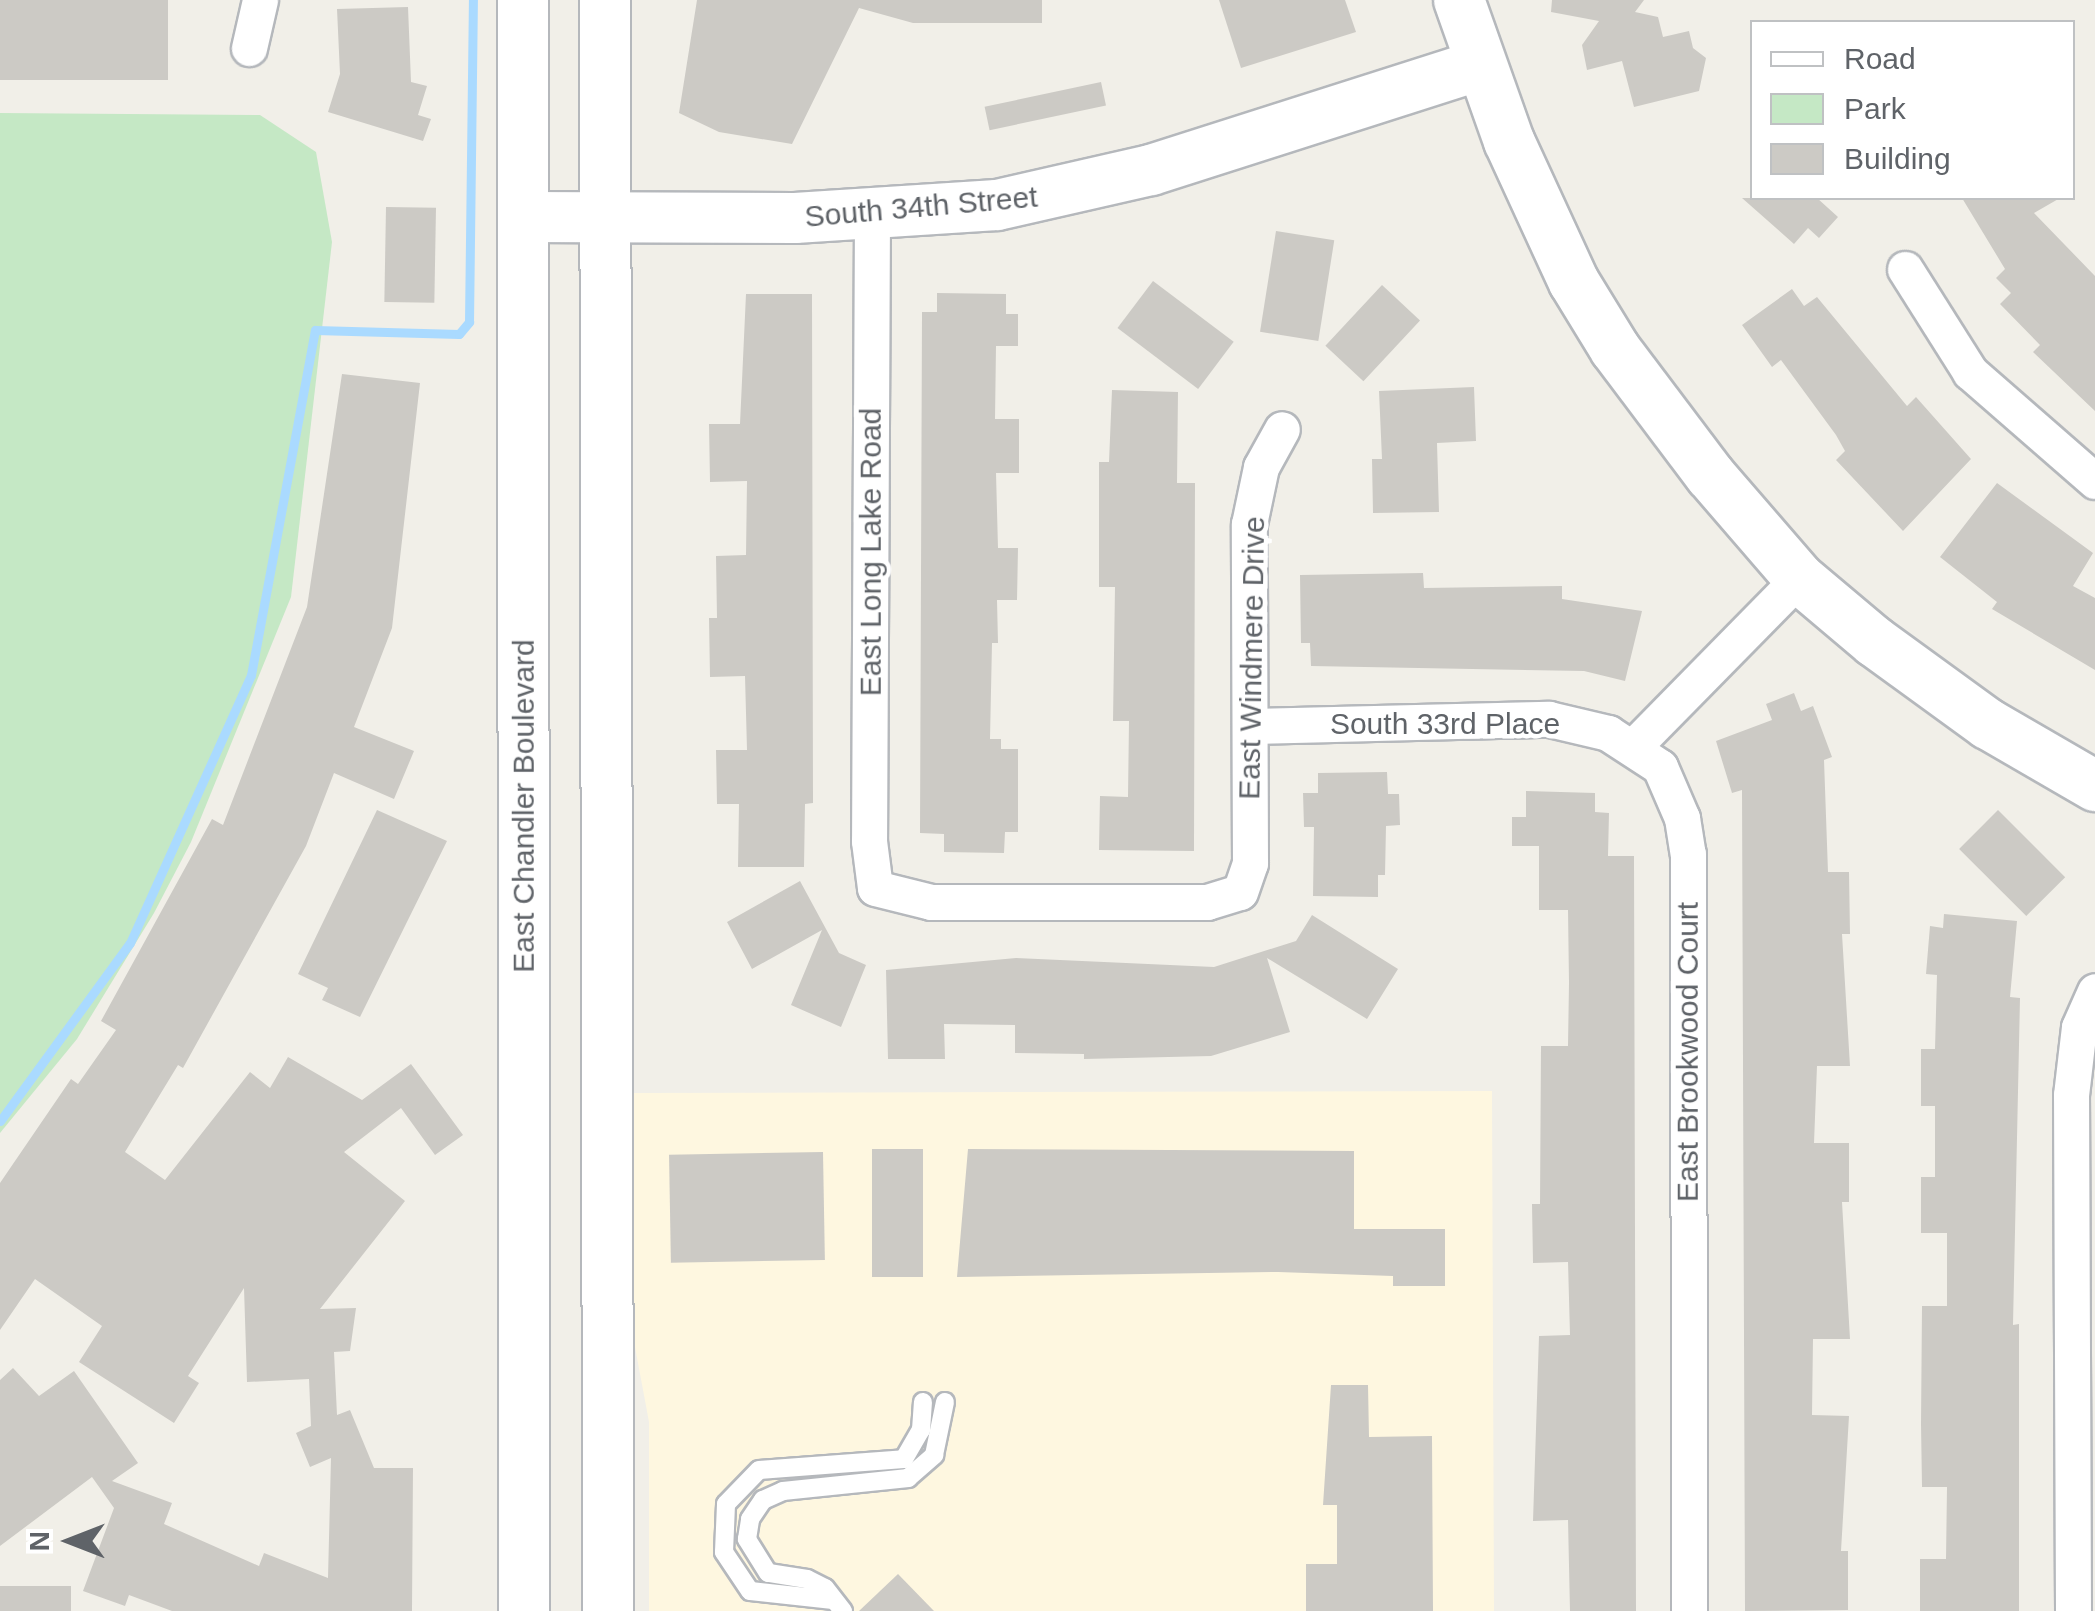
<!DOCTYPE html>
<html>
<head>
<meta charset="utf-8">
<style>
  body { margin:0 }
  #map { position:relative; width:2095px; height:1611px; overflow:hidden; background:#f1efe8; font-family:Helvetica,sans-serif }
  div>[style] { position:absolute }
  [style*='--x'] { left:calc(var(--x)*1px); top:calc(var(--y)*1px); width:calc(var(--w)*1px); rotate:calc(var(--a)*1deg) }
  .commercial>* { inset:0; background:#fef7e0 }
  .green>* { inset:0; background:#c5e8c5 }
  .stream>* { height:9px; margin:-4.5px; padding:0 4.5px; transform-origin:4.5px; border-radius:4.5px; background:#aadaff }
  .building>* { inset:0; background:#cccac5; transform-origin:0 0 }
  .roads { filter:drop-shadow(2px 0 #b5b8bc) drop-shadow(-2px 0 #b5b8bc) drop-shadow(0 2px #b5b8bc) drop-shadow(0 -2px #b5b8bc) }
  .lane>* { height:18px; margin:-9px; padding:0 9px; transform-origin:9px; border-radius:9px; background:#fff }
  .street>* { height:35px; margin:-17.5px; padding:0 17.5px; transform-origin:17.5px; border-radius:17.5px; background:#fff }
  .secondary>* { height:50px; margin:-25px; padding:0 25px; transform-origin:25px; border-radius:25px; background:#fff }
  span { translate:-50% -50%; white-space:nowrap; text-align:center; line-height:1.15; -webkit-text-stroke:9px #fff; paint-order:stroke }
  .street-label { font-size:30px; color:#5f6368 }
  .legend { position:absolute; left:1750px; top:20px; width:325px; height:180px; box-sizing:border-box; background:#fff; border:2px solid #bfc1c3; margin:0; padding:12px 18px; list-style:none; font-size:30px; color:#5f6368 }
  .legend li { display:flex; align-items:center; gap:20px; height:50px }
  .legend b { width:50px; border:2px solid #bfc1c3 }
  .north { position:absolute; left:20px; top:1491px; width:100px; height:100px; -webkit-text-stroke:8px #fff; paint-order:stroke; rotate:270deg; font-size:28px; font-weight:700; line-height:40px; text-align:center; color:#5f6368 }
  .north::after { content:''; display:block; margin:auto; width:35px; height:45px; background:#5f6368; clip-path:polygon(50% 0,100% 100%,50% 72%,0 100%) }
</style>
</head>
<body>
<div id="map">
  <div class="commercial">
    <i style="clip-path:polygon(1492px 1091px,1494px 1611px,649px 1611px,649px 1422px,629px 1315px,631px 1093px)"></i>
  </div>
  <div class="green">
    <i style="clip-path:polygon(0 113px,260px 115px,316px 152px,332px 242px,291px 597px,191px 842px,154px 913px,77px 1039px,0 1133px)"></i>
  </div>
  <div class="stream">
    <i style="--x:0;--y:1121;--w:220;--a:-53.9"></i>
    <i style="--x:130;--y:943;--w:294;--a:-65.7"></i>
    <i style="--x:251;--y:675;--w:351;--a:-79.5"></i>
    <i style="--x:315;--y:330;--w:144;--a:1.6"></i>
    <i style="--x:459;--y:334;--w:16;--a:-50"></i>
    <i style="--x:469;--y:322;--w:322;--a:-89.3"></i>
  </div>
  <div class="building">
    <i style="left:0;top:0;width:168px;height:80px"></i>
    <i style="clip-path:polygon(697px 0,1042px 0,1042px 23px,913px 23px,859px 8px,792px 144px,719px 132px,679px 113px)"></i>
    <i style="clip-path:polygon(1219px 0,1345px 0,1356px 32px,1241px 68px)"></i>
    <i style="clip-path:polygon(1552px 0,1644px 0,1635px 12px,1658px 17px,1663px 37px,1689px 31px,1693px 48px,1706px 58px,1699px 91px,1634px 107px,1622px 61px,1587px 70px,1582px 45px,1599px 21px,1551px 12px)"></i>
    <i style="clip-path:polygon(408px 7px,411px 82px,427px 86px,418px 115px,431px 119px,423px 141px,328px 112px,340px 74px,337px 9px)"></i>
    <i style="left:1101px;top:82px;width:24px;height:119px;rotate:78deg"></i>
    <i style="clip-path:polygon(1742px 198px,1817px 198px,1838px 217px,1819px 238px,1808px 228px,1794px 244px)"></i>
    <i style="clip-path:polygon(1962px 198px,2060px 198px,2034px 213px,2095px 276px,2095px 411px,2033px 352px,2040px 345px,2000px 304px,2011px 293px,1996px 278px,2005px 269px)"></i>
    <i style="left:386px;top:207px;width:50px;height:95px;rotate:1deg"></i>
    <i style="left:1276px;top:231px;width:59px;height:102px;rotate:9deg"></i>
    <i style="left:1153px;top:281px;width:101px;height:59px;rotate:37deg"></i>
    <i style="left:1382px;top:285px;width:52px;height:83px;rotate:43deg"></i>
    <i style="clip-path:polygon(1792px 289px,1804px 306px,1817px 297px,1907px 406px,1916px 397px,1971px 459px,1903px 531px,1836px 460px,1845px 451px,1836px 435px,1781px 360px,1772px 367px,1742px 325px)"></i>
    <i style="clip-path:polygon(937px 293px,1006px 294px,1006px 314px,1018px 314px,1018px 346px,996px 346px,995px 419px,1019px 419px,1019px 473px,996px 473px,998px 548px,1018px 548px,1017px 600px,997px 600px,998px 643px,992px 643px,990px 739px,1001px 739px,1001px 749px,1018px 749px,1018px 832px,1005px 832px,1004px 853px,944px 852px,944px 834px,920px 833px,922px 312px,937px 312px)"></i>
    <i style="clip-path:polygon(746px 294px,812px 294px,813px 803px,805px 804px,804px 867px,738px 867px,739px 804px,717px 804px,716px 750px,747px 750px,745px 676px,710px 677px,709px 618px,717px 618px,716px 556px,746px 555px,747px 481px,710px 482px,709px 424px,740px 424px)"></i>
    <i style="clip-path:polygon(342px 374px,420px 383px,392px 628px,354px 727px,414px 751px,394px 799px,334px 773px,306px 846px,183px 1068px,178px 1065px,125px 1152px,165px 1180px,250px 1072px,270px 1088px,288px 1057px,362px 1100px,411px 1064px,463px 1135px,435px 1155px,401px 1108px,344px 1152px,405px 1201px,320px 1309px,356px 1308px,350px 1351px,334px 1352px,337px 1415px,350px 1410px,374px 1468px,413px 1468px,412px 1611px,172px 1611px,129px 1595px,125px 1606px,83px 1591px,114px 1508px,92px 1477px,0 1546px,0 1380px,13px 1368px,39px 1396px,74px 1371px,138px 1463px,112px 1481px,172px 1503px,164px 1524px,259px 1566px,264px 1553px,328px 1578px,331px 1458px,310px 1467px,296px 1433px,311px 1426px,309px 1379px,247px 1382px,244px 1288px,188px 1376px,199px 1383px,174px 1423px,79px 1362px,102px 1326px,35px 1279px,0 1330px,0 1183px,71px 1079px,78px 1084px,116px 1030px,101px 1021px,212px 819px,223px 825px,307px 607px)"></i>
    <i style="clip-path:polygon(1474px 387px,1476px 441px,1437px 443px,1439px 512px,1373px 513px,1372px 459px,1382px 459px,1379px 391px)"></i>
    <i style="clip-path:polygon(1112px 390px,1178px 392px,1177px 483px,1195px 483px,1194px 851px,1099px 850px,1100px 796px,1128px 797px,1129px 721px,1113px 721px,1115px 587px,1099px 587px,1099px 462px,1109px 462px)"></i>
    <i style="clip-path:polygon(1997px 483px,2093px 553px,2073px 586px,2095px 598px,2095px 670px,1992px 609px,1997px 602px,1940px 557px)"></i>
    <i style="clip-path:polygon(1423px 573px,1424px 588px,1562px 586px,1562px 599px,1642px 611px,1625px 681px,1584px 671px,1311px 666px,1310px 643px,1301px 643px,1300px 575px)"></i>
    <i style="clip-path:polygon(1794px 693px,1801px 711px,1813px 706px,1832px 757px,1824px 760px,1828px 872px,1849px 872px,1850px 934px,1842px 934px,1850px 1066px,1817px 1066px,1814px 1143px,1849px 1143px,1849px 1202px,1842px 1202px,1850px 1339px,1813px 1339px,1812px 1415px,1849px 1416px,1841px 1551px,1848px 1551px,1848px 1610px,1745px 1611px,1742px 790px,1732px 793px,1716px 741px,1772px 720px,1766px 704px)"></i>
    <i style="clip-path:polygon(1387px 772px,1388px 794px,1399px 794px,1400px 825px,1386px 826px,1385px 875px,1378px 875px,1378px 897px,1313px 896px,1314px 827px,1304px 827px,1303px 793px,1318px 793px,1318px 773px)"></i>
    <i style="clip-path:polygon(1526px 791px,1595px 793px,1595px 812px,1609px 813px,1608px 856px,1634px 856px,1636px 1611px,1570px 1611px,1568px 1520px,1533px 1521px,1539px 1336px,1570px 1335px,1568px 1262px,1533px 1263px,1532px 1204px,1540px 1204px,1541px 1046px,1568px 1046px,1569px 983px,1568px 910px,1539px 910px,1539px 846px,1512px 846px,1512px 817px,1526px 817px)"></i>
    <i style="clip-path:polygon(377px 810px,447px 841px,360px 1017px,322px 1000px,328px 988px,298px 974px)"></i>
    <i style="left:1998px;top:810px;width:95px;height:55px;rotate:45deg"></i>
    <i style="clip-path:polygon(800px 881px,839px 953px,866px 965px,841px 1027px,791px 1005px,822px 930px,752px 969px,727px 922px)"></i>
    <i style="clip-path:polygon(1944px 914px,2017px 921px,2010px 997px,2020px 998px,2013px 1325px,2019px 1324px,2019px 1611px,1920px 1611px,1920px 1559px,1946px 1559px,1947px 1487px,1922px 1487px,1921px 1424px,1922px 1306px,1947px 1306px,1947px 1233px,1921px 1233px,1921px 1177px,1935px 1177px,1935px 1106px,1921px 1106px,1921px 1049px,1935px 1049px,1937px 975px,1926px 974px,1930px 926px,1943px 928px)"></i>
    <i style="clip-path:polygon(1312px 915px,1398px 969px,1367px 1019px,1267px 958px,1290px 1032px,1211px 1056px,1084px 1059px,1084px 1054px,1015px 1053px,1015px 1025px,944px 1024px,945px 1059px,888px 1059px,886px 970px,1016px 958px,1214px 967px,1296px 941px)"></i>
    <i style="left:872px;top:1149px;width:51px;height:128px"></i>
    <i style="clip-path:polygon(968px 1149px,1354px 1151px,1354px 1229px,1445px 1229px,1445px 1286px,1393px 1286px,1393px 1276px,1278px 1272px,957px 1277px)"></i>
    <i style="left:823px;top:1152px;width:108px;height:154px;rotate:89deg"></i>
    <i style="clip-path:polygon(1331px 1385px,1368px 1385px,1369px 1437px,1432px 1436px,1433px 1611px,1306px 1611px,1306px 1564px,1337px 1564px,1337px 1505px,1323px 1505px)"></i>
    <i style="clip-path:polygon(898px 1574px,934px 1611px,859px 1611px)"></i>
    <i style="left:71px;top:1586px;width:25px;height:71px;rotate:90deg"></i>
  </div>
  <div class="roads">
    <div class="lane">
      <i style="--x:833;--y:1600;--w:83;--a:-173.8"></i>
      <i style="--x:750;--y:1591;--w:47;--a:-123.7"></i>
      <i style="--x:724;--y:1552;--w:48;--a:-87.6"></i>
      <i style="--x:726;--y:1504;--w:47;--a:-45.9"></i>
      <i style="--x:759;--y:1470;--w:145;--a:-4.3"></i>
      <i style="--x:904;--y:1459;--w:34;--a:-60"></i>
      <i style="--x:921;--y:1430;--w:28;--a:-86"></i>
      <i style="--x:843;--y:1611;--w:29;--a:-128"></i>
      <i style="--x:825;--y:1588;--w:20;--a:-153"></i>
      <i style="--x:807;--y:1579;--w:39;--a:-171"></i>
      <i style="--x:768;--y:1573;--w:40;--a:-122"></i>
      <i style="--x:747;--y:1539;--w:20;--a:-81"></i>
      <i style="--x:750;--y:1519;--w:23;--a:-56"></i>
      <i style="--x:763;--y:1500;--w:22;--a:-24"></i>
      <i style="--x:783;--y:1491;--w:126;--a:-5.9"></i>
      <i style="--x:908;--y:1478;--w:35;--a:-41"></i>
      <i style="--x:934;--y:1455;--w:54;--a:-78.3"></i>
    </div>
    <div class="street">
      <i style="--x:249;--y:48;--w:49;--a:-77.1"></i>
      <i style="--x:872;--y:215;--w:626;--a:90.27"></i>
      <i style="--x:869;--y:841;--w:47;--a:82.7"></i>
      <i style="--x:875;--y:888;--w:58;--a:14"></i>
      <i style="--x:931;--y:902;--w:276;--a:0"></i>
      <i style="--x:1207;--y:902;--w:34;--a:-17"></i>
      <i style="--x:1240;--y:892;--w:31;--a:-71"></i>
      <i style="--x:1250;--y:863;--w:339;--a:-90.2"></i>
      <i style="--x:1249;--y:524;--w:58;--a:-78.1"></i>
      <i style="--x:1261;--y:467;--w:43;--a:-61.1"></i>
      <i style="--x:1905;--y:269;--w:122;--a:57.7"></i>
      <i style="--x:1970;--y:372;--w:166;--a:41.1"></i>
      <i style="--x:1252;--y:726;--w:297;--a:-1.4"></i>
      <i style="--x:1549;--y:719;--w:61;--a:13.3"></i>
      <i style="--x:1608;--y:733;--w:62;--a:33.2"></i>
      <i style="--x:1660;--y:767;--w:56;--a:66.7"></i>
      <i style="--x:1682;--y:818;--w:36;--a:81"></i>
      <i style="--x:1688;--y:854;--w:757;--a:89.92"></i>
      <i style="--x:1635;--y:745;--w:234;--a:-45.5"></i>
      <i style="--x:2073;--y:1611;--w:516;--a:-90.22"></i>
      <i style="--x:2071;--y:1095;--w:68;--a:-83.3"></i>
      <i style="--x:2079;--y:1027;--w:39;--a:-66"></i>
    </div>
    <div class="secondary">
      <i style="--x:523;--y:0;--w:1611;--a:89.96"></i>
      <i style="--x:605;--y:0;--w:1611;--a:89.89"></i>
      <i style="--x:1459;--y:0;--w:150;--a:70.5"></i>
      <i style="--x:1509;--y:141;--w:155;--a:65.3"></i>
      <i style="--x:1574;--y:282;--w:79;--a:58.5"></i>
      <i style="--x:1615;--y:349;--w:158;--a:53"></i>
      <i style="--x:1710;--y:475;--w:136;--a:49.2"></i>
      <i style="--x:1799;--y:578;--w:99;--a:40.1"></i>
      <i style="--x:1875;--y:642;--w:140;--a:36"></i>
      <i style="--x:1988;--y:724;--w:124;--a:30.1"></i>
      <i style="--x:523;--y:217;--w:272;--a:0.2"></i>
      <i style="--x:795;--y:218;--w:202;--a:-3.7"></i>
      <i style="--x:997;--y:205;--w:158;--a:-12.8"></i>
      <i style="--x:1151;--y:170;--w:345;--a:-17.7"></i>
    </div>
  </div>
  <div class="street-label">
    <span style="left:921px;top:207px;rotate:-5deg">South 34th Street</span>
    <span style="left:871px;top:552px;rotate:-90deg">East Long Lake Road</span>
    <span style="left:1252px;top:658px;rotate:-89deg">East Windmere Drive</span>
    <span style="left:1445px;top:724px">South 33rd Place</span>
    <span style="left:524px;top:806px;rotate:-90deg">East Chandler Boulevard</span>
    <span style="left:1688px;top:1052px;rotate:-90deg">East Brookwood Court</span>
  </div>
  <ul class="legend">
  <li><b style="height:12px;background:#fff"></b>Road</li>
  <li><b style="height:28px;background:#c5e8c5"></b>Park</li>
  <li><b style="height:28px;background:#cccac5"></b>Building</li>
  </ul>
  <div class="north">N</div>
</div>
</body>
</html>
